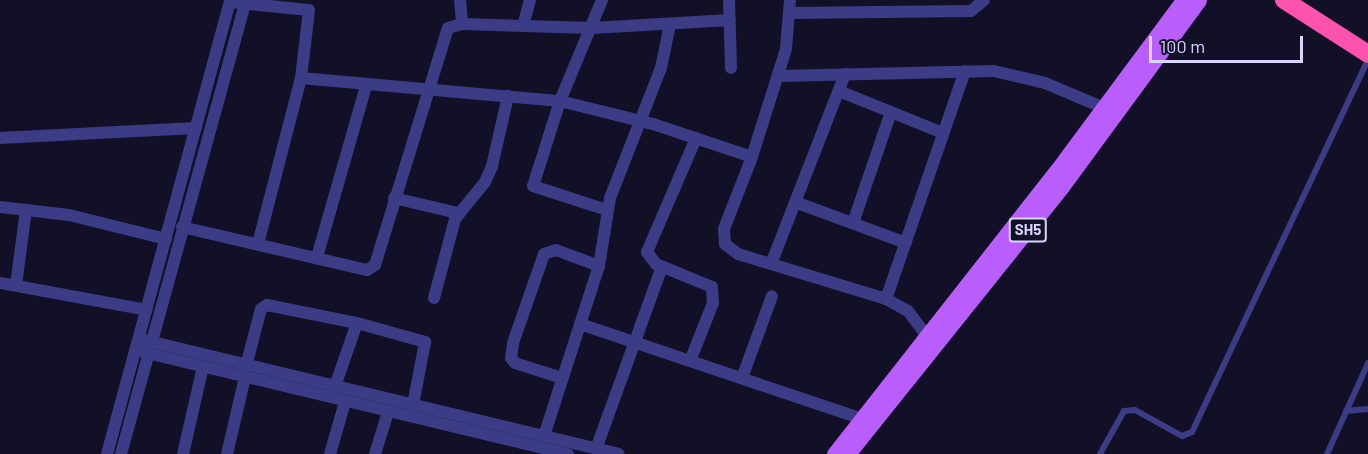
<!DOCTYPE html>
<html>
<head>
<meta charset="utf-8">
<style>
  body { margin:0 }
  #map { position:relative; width:1368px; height:454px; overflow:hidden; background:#121027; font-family:Barlow,sans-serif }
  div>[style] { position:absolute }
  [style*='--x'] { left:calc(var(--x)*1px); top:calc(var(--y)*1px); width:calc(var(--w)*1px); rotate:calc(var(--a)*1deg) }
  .lane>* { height:6px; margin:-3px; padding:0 3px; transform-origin:3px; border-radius:3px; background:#3b3c85 }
  .street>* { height:12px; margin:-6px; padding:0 6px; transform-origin:6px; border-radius:6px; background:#3b3c85 }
  .primary>* { height:15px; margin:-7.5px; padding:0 7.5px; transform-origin:7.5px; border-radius:7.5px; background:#b95efd }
  .highway>* { height:18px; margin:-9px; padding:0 9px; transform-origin:9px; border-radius:9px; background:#fd52ad }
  span { translate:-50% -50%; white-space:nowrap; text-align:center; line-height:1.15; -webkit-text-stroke:4.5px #121027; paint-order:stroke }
  .shield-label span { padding:2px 4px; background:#121027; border:2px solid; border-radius:4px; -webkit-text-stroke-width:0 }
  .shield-label { font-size:15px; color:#d8d6ff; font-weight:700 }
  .scale { position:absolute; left:1149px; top:36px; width:154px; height:27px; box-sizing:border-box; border:3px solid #d8d6ff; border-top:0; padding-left:8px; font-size:18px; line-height:21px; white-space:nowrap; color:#d8d6ff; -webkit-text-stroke:4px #121027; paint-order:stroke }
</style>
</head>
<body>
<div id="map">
  <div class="lane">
    <i style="--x:1346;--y:411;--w:22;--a:-5"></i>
    <i style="--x:1100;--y:454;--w:49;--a:-60.8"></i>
    <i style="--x:1124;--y:411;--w:11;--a:-5"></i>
    <i style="--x:1135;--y:410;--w:54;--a:29"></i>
    <i style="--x:1182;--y:436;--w:11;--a:-22"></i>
    <i style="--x:1192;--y:432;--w:412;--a:-64.7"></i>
    <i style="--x:1327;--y:454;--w:100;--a:-65.7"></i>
  </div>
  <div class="street">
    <i style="--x:460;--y:0;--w:24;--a:85"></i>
    <i style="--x:602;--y:0;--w:109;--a:112.6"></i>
    <i style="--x:560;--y:101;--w:89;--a:107.6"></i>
    <i style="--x:533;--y:186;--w:78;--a:18"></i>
    <i style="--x:729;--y:0;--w:68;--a:88.3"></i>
    <i style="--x:790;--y:0;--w:49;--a:94.7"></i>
    <i style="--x:786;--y:49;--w:113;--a:107.5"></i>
    <i style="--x:752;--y:157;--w:77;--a:111.3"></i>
    <i style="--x:724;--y:229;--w:15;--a:86"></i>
    <i style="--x:725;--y:244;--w:16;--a:38"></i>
    <i style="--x:738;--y:254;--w:155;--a:16.9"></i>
    <i style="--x:886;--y:299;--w:25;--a:29"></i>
    <i style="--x:908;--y:311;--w:31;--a:53"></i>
    <i style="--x:230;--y:2;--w:79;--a:5.8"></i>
    <i style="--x:309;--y:10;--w:68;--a:96.7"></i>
    <i style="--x:301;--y:78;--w:260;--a:5.1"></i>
    <i style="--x:560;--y:101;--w:96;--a:13.9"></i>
    <i style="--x:653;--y:124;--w:104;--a:18.4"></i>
    <i style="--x:790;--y:13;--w:181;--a:-0.6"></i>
    <i style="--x:971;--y:11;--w:17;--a:-40"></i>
    <i style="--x:523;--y:26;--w:27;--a:-75"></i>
    <i style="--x:779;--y:76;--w:215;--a:-1.3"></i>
    <i style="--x:994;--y:71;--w:52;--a:13.2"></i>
    <i style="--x:1045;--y:83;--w:69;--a:22.9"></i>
    <i style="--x:839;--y:91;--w:112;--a:22"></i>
    <i style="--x:0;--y:138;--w:196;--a:-2.9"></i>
    <i style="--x:394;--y:198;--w:66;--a:13.2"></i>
    <i style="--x:795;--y:202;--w:118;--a:20.3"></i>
    <i style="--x:0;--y:207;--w:69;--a:6.6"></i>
    <i style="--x:69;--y:215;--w:100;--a:13.9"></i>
    <i style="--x:853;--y:223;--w:117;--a:-71.1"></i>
    <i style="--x:182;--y:227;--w:190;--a:13.1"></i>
    <i style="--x:367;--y:270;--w:9;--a:-32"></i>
    <i style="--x:375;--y:265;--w:248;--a:-72.9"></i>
    <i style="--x:448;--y:28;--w:15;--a:-16"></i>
    <i style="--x:462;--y:24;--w:130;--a:1.8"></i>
    <i style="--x:592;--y:28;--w:138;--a:-3.3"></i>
    <i style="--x:258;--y:244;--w:171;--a:-75.5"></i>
    <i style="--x:317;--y:257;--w:178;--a:-74"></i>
    <i style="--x:771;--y:264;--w:204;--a:-68.7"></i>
    <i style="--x:0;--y:283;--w:149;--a:10.4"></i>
    <i style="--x:16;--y:285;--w:76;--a:-82.4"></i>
    <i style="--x:434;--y:298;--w:82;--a:-75.1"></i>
    <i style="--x:455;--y:219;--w:48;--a:-51"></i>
    <i style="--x:485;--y:182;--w:17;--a:-66"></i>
    <i style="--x:492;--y:166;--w:72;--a:-77.1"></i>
    <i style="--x:886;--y:299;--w:241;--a:-70.9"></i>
    <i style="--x:580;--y:324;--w:298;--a:18.6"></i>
    <i style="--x:140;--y:339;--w:492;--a:13.5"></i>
    <i style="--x:143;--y:352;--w:437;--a:13.5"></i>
    <i style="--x:690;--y:361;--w:62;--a:-68.4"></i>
    <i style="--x:713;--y:303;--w:16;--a:-94"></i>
    <i style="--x:712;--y:287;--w:61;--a:-157.7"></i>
    <i style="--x:656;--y:264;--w:15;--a:-127"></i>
    <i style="--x:647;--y:252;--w:124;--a:-66.7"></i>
    <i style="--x:246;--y:366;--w:59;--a:-75.3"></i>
    <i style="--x:261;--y:309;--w:7;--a:-34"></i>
    <i style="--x:267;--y:305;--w:92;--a:11.3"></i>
    <i style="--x:357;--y:323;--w:71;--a:15.6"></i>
    <i style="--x:425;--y:342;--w:64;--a:100.8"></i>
    <i style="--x:562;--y:378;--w:49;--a:-162.3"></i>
    <i style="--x:515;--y:363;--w:6;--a:-129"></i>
    <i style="--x:511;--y:358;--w:15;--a:-82"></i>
    <i style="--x:513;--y:343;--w:94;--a:-70.8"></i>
    <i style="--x:544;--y:254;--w:13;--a:-18"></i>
    <i style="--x:556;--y:250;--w:46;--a:20.4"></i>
    <i style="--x:742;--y:378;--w:87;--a:-69.9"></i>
    <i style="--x:332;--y:395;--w:76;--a:-70.9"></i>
    <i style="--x:544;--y:436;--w:179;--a:-72.1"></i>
    <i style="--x:599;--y:266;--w:69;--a:-80.8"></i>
    <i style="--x:610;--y:198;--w:140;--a:-68.6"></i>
    <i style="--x:661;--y:68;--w:45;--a:-78.4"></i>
    <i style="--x:596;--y:449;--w:194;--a:-70.1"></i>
    <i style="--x:107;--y:454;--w:470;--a:-74.8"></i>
    <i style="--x:121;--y:454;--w:471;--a:-74.6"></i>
    <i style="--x:183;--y:454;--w:89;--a:-77.1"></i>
    <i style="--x:227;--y:454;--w:79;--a:-76.8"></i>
    <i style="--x:330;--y:454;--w:54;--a:-73.9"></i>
    <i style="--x:375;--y:454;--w:44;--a:-72.8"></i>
  </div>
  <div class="primary">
    <i style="--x:834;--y:454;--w:375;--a:-51.9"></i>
    <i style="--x:1065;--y:159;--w:198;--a:-53.4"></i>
    <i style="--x:848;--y:454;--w:341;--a:-51.3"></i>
    <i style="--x:1061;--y:188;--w:233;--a:-53.7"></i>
  </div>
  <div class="highway">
    <i style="--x:1284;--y:0;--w:100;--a:32.7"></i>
  </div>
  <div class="shield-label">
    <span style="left:1028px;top:230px">SH5</span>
  </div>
  <div class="scale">100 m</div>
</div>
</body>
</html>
